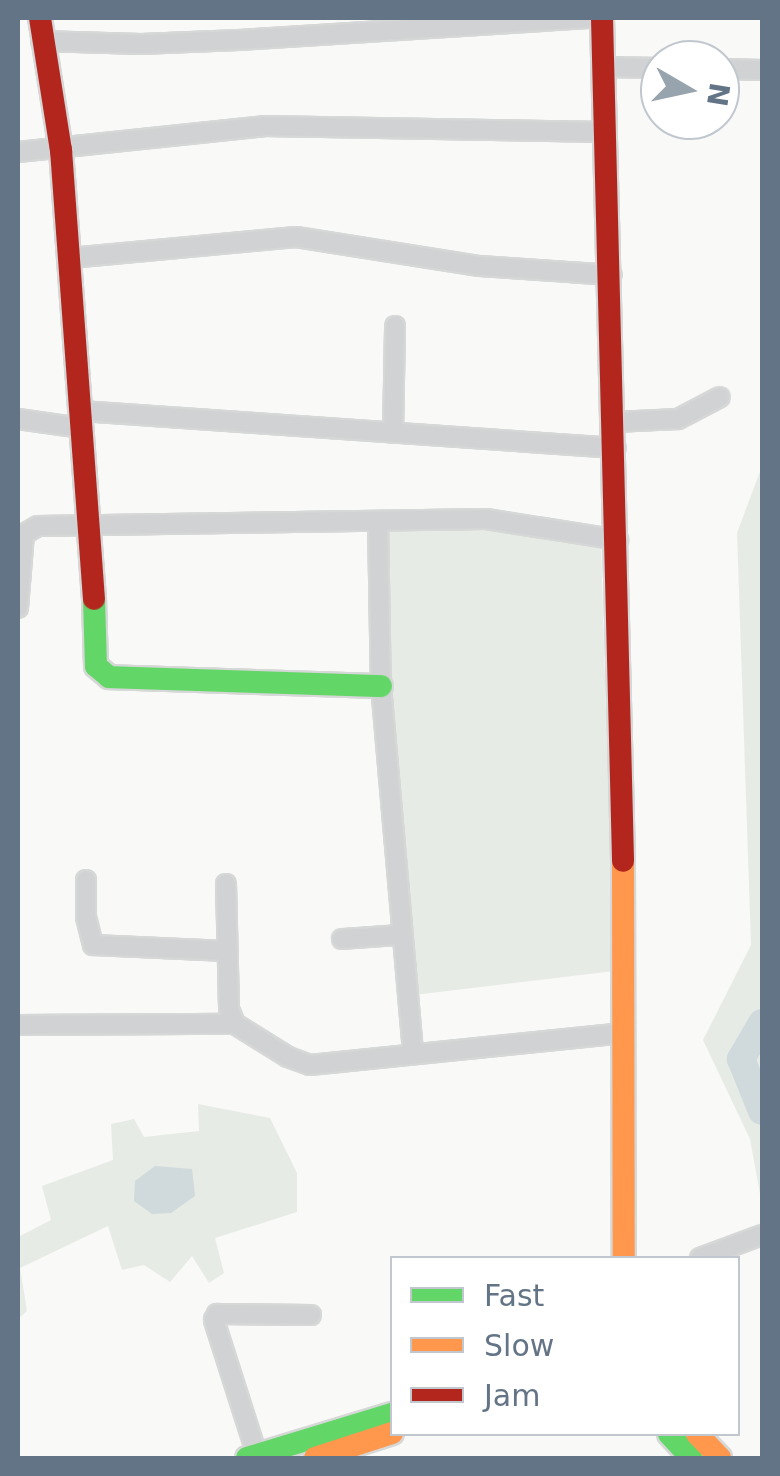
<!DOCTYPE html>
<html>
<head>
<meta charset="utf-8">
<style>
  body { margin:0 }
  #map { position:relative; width:780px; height:1476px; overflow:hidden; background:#f9f9f8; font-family:"DejaVu Sans",sans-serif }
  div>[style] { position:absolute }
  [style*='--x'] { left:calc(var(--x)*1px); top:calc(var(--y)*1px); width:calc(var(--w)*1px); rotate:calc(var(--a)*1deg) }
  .green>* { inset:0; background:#e7ebe5 }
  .water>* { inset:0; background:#d0d9dc }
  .river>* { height:28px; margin:-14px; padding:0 14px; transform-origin:14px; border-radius:14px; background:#d0d9dc }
  .roads { filter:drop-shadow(2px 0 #d6d7d7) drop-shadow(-2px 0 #d6d7d7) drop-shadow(0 2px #d6d7d7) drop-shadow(0 -2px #d6d7d7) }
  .street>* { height:18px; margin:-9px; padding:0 9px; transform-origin:9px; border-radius:9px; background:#d1d2d3 }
  .fast>* { height:22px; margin:-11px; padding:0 11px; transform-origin:11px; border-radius:11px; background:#63d668 }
  .slow>* { height:22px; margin:-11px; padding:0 11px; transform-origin:11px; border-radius:11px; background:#ff974d }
  .jam>* { height:22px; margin:-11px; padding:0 11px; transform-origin:11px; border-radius:11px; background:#b3261e }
  span { translate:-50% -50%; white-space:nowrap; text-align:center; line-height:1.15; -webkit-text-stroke:10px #fff; paint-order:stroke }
  .frame { position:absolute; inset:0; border:20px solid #627485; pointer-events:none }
  .legend { position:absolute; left:390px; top:1256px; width:350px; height:180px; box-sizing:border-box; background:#fff; border:2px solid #c0c7ce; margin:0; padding:12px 18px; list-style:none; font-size:30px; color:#627485 }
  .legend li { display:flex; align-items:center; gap:20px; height:50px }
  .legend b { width:50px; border:2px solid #c0c7ce }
  .north { position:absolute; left:640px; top:40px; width:100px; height:100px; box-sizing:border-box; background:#fff; border:2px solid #c0c7ce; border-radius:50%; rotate:99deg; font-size:28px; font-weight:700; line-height:40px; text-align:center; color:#627485 }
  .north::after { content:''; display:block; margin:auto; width:35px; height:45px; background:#97a3ad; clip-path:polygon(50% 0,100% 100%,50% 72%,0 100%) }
</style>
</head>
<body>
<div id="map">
  <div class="green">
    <i style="clip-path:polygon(762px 466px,762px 1205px,750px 1139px,703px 1040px,751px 945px,737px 533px)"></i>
    <i style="clip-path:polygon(485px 526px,601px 546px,614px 971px,414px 995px,394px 735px,387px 529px)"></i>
    <i style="clip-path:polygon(198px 1104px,270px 1118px,297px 1173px,297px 1212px,215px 1238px,224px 1273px,209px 1283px,192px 1256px,170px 1282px,144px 1265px,122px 1270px,108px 1226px,20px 1268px,27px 1311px,18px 1319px,18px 1237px,51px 1220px,42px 1186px,113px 1160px,111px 1124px,134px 1119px,144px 1137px,199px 1131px)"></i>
  </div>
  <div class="water">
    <i style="clip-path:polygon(155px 1166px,192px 1169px,195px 1196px,171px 1213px,152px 1214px,134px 1201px,135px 1181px)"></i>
  </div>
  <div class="river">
    <i style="--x:762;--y:1023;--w:42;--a:120.3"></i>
    <i style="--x:741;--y:1059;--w:56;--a:68"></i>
  </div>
  <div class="roads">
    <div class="street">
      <i style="--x:41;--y:41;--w:100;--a:1.7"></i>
      <i style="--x:141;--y:44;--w:98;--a:-2.3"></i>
      <i style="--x:239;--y:40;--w:350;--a:-3.6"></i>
      <i style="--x:604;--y:67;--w:56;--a:1"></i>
      <i style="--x:720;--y:69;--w:42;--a:1.4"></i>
      <i style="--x:18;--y:152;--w:247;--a:-6"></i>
      <i style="--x:264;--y:126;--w:343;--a:1"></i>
      <i style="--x:70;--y:258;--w:227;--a:-5.3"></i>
      <i style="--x:296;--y:237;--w:186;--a:9"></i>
      <i style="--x:480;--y:266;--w:132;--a:3.9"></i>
      <i style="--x:81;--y:411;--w:536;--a:3.96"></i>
      <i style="--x:18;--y:419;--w:65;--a:8"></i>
      <i style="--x:615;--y:422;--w:63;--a:-2.7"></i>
      <i style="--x:678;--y:419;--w:47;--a:-27.6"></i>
      <i style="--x:393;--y:433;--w:107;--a:-88.9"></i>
      <i style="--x:378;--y:522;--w:164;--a:89"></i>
      <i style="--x:381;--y:686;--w:369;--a:85"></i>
      <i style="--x:18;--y:608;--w:74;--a:-85.4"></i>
      <i style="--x:24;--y:534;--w:16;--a:-30"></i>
      <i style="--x:38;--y:526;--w:448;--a:-0.9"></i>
      <i style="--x:486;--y:519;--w:134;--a:9"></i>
      <i style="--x:86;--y:880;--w:37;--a:90"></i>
      <i style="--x:86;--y:917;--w:29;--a:76"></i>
      <i style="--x:93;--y:945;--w:134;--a:2.6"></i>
      <i style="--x:226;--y:884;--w:125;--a:88.6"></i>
      <i style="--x:229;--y:1009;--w:16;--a:68"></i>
      <i style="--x:342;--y:939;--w:57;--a:-4"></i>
      <i style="--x:18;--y:1025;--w:217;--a:-0.3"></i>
      <i style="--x:235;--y:1024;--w:62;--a:31.9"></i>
      <i style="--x:288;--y:1057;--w:23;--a:20"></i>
      <i style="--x:310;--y:1065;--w:316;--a:-5.8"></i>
      <i style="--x:700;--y:1258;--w:66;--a:-20.4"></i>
      <i style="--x:257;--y:1455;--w:142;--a:-107.7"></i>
      <i style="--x:214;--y:1320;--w:7;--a:-63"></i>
      <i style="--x:217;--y:1314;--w:94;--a:0.6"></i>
    </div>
    <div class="fast">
      <i style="--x:94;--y:599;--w:67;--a:88.3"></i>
      <i style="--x:96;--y:666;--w:17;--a:40"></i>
      <i style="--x:109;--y:677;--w:272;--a:1.9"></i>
      <i style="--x:669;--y:1434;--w:33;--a:47"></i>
      <i style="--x:247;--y:1458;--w:152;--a:-16.9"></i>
    </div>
    <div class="slow">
      <i style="--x:623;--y:861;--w:397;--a:89.9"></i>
      <i style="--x:697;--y:1434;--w:33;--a:46"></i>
      <i style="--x:315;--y:1458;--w:81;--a:-18"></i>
    </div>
    <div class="jam">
      <i style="--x:40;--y:18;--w:134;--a:81"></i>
      <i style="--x:61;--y:150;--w:450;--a:85.8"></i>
      <i style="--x:602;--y:18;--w:843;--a:88.57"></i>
    </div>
  </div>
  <div class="frame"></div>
  <ul class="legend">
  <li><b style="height:12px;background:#63d668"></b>Fast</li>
  <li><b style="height:12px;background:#ff974d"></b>Slow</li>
  <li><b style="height:12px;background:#b3261e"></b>Jam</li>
  </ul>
  <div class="north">N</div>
</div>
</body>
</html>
